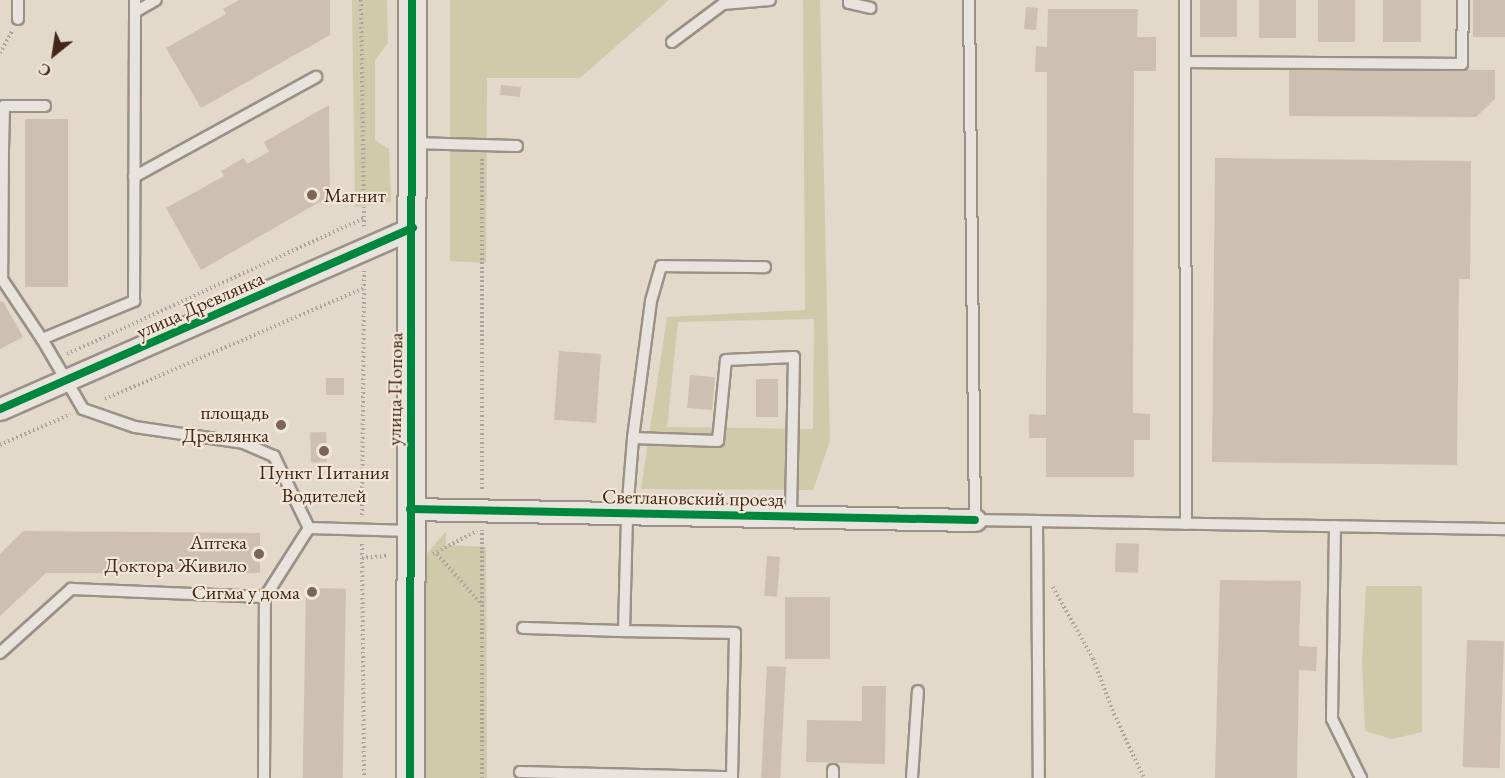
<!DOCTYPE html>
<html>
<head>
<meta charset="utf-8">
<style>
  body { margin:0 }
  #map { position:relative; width:1505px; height:778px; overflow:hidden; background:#e2d9cb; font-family:"EB Garamond",serif }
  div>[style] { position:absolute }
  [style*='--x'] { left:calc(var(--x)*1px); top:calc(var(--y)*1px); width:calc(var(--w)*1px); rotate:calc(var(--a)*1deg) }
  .green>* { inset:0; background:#cfcaa9 }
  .building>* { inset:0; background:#cdbfb2; transform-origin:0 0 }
  .path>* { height:4px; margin-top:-2px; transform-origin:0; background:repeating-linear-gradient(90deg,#aba49e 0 1.5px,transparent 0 4.5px) }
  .roads { filter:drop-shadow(2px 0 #9a9187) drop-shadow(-2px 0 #9a9187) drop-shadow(0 2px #9a9187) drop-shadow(0 -2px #9a9187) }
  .service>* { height:10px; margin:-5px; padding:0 5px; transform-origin:5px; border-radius:5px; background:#e8e3dd }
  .minor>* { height:21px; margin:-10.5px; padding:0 10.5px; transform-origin:10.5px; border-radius:10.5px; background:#e8e3dd }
  .tertiary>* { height:27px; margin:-13.5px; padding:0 13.5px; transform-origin:13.5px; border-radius:13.5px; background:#e8e3dd }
  .cycleway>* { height:8px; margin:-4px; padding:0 4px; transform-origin:4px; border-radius:4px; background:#00873e }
  .dots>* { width:16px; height:16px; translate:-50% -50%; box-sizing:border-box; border:3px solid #f2e7d7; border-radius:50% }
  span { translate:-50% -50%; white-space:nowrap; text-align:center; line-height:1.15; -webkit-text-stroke:4.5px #f2e7d7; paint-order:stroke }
  .poi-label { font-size:20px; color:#422719 }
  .left { translate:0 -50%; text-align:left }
  .right { translate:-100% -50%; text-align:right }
  .street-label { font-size:20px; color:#422719 }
  .north { position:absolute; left:24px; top:24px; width:60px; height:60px; -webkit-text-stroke:4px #f2e7d7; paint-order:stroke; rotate:210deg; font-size:16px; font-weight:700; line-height:24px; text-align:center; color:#422719 }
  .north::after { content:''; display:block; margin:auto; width:21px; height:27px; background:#422719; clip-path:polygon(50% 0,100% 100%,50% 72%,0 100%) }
</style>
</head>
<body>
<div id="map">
  <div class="green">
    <i style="clip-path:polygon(352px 0,387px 0,388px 43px,375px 60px,375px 140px,389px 149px,391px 202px,355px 207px)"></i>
    <i style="clip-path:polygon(450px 0,669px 0,580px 78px,487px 78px,486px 263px,450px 261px)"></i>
    <i style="clip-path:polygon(evenodd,803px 0,820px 0,830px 441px,813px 490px,641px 489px,667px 317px,805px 310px,803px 0,814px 319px,813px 429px,667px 427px,678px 322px,814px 319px)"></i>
    <i style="clip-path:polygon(446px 531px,446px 545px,486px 547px,487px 778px,425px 778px,425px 556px)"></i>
    <i style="clip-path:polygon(1366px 586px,1422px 586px,1422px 732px,1392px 739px,1365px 731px,1362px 661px)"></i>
  </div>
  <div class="building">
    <i style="clip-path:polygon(239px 0,330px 0,330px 35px,201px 108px,166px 48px,226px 14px,223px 9px)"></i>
    <i style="left:1200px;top:0;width:37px;height:37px"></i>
    <i style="left:1259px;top:0;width:37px;height:38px"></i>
    <i style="left:1318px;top:0;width:37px;height:42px"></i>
    <i style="left:1383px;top:0;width:38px;height:42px"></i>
    <i style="left:1473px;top:0;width:32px;height:37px"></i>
    <i style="left:1026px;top:7px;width:12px;height:22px;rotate:5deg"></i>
    <i style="clip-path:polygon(1048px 9px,1138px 9px,1137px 37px,1156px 37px,1156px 71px,1134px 71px,1133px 413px,1150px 414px,1150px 440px,1134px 440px,1134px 477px,1046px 477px,1046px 438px,1029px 438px,1029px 414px,1046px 415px,1047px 72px,1035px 72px,1036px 46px,1047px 47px)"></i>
    <i style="clip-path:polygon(1289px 69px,1495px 70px,1495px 99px,1476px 117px,1289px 116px)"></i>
    <i style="left:501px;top:85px;width:20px;height:10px;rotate:6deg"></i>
    <i style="clip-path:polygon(329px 105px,330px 196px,201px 270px,166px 208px,224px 176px,221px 171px,244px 158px,247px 164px,269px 152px,264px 142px)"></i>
    <i style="left:25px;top:119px;width:43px;height:168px"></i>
    <i style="clip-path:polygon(1215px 158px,1471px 161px,1470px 279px,1459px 279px,1457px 465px,1212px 462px)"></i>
    <i style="clip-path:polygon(3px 301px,23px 337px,0 349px,0 302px)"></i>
    <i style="left:559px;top:351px;width:42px;height:69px;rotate:4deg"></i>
    <i style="left:690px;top:375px;width:25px;height:33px;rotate:5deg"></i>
    <i style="left:326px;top:378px;width:18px;height:17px"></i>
    <i style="left:756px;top:379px;width:22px;height:38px"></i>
    <i style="left:326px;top:432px;width:30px;height:16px;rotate:88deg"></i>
    <i style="clip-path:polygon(23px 531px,260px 533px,260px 573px,46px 573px,0 616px,0 554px)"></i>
    <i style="left:1116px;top:543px;width:23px;height:29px;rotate:2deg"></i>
    <i style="left:767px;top:556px;width:13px;height:40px;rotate:4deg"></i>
    <i style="clip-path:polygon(1220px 580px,1301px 581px,1299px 646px,1317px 647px,1316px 671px,1299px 670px,1297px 778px,1215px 778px)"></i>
    <i style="left:306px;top:588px;width:40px;height:190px;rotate:1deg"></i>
    <i style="left:785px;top:597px;width:45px;height:62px"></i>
    <i style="left:1467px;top:640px;width:37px;height:127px;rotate:2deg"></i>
    <i style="left:767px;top:666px;width:19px;height:112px;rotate:3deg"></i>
    <i style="clip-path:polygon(862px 686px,886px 686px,885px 764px,806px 762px,807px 720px,862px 721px)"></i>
  </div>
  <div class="path">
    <i style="--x:361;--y:0;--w:227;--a:89.2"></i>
    <i style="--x:0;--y:53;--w:25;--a:-61"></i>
    <i style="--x:67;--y:354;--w:327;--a:-24.6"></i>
    <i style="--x:105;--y:399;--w:282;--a:-23.2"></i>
    <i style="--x:0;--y:445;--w:77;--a:-23.6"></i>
    <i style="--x:482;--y:489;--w:331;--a:-90"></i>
    <i style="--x:362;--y:515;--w:244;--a:-89.5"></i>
    <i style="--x:362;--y:544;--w:234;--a:89.5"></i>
    <i style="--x:433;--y:554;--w:50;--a:-27.6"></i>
    <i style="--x:437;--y:554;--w:68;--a:48.6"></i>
    <i style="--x:362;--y:558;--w:25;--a:-5"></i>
    <i style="--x:1053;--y:587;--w:82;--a:60.9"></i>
    <i style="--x:1093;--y:659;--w:59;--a:69.1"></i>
    <i style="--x:1114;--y:714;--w:71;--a:64.9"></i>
    <i style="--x:482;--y:778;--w:248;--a:-90"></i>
  </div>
  <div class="roads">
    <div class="service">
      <i style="--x:18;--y:0;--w:19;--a:90"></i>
      <i style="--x:849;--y:0;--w:3;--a:90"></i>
      <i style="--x:849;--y:3;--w:22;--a:13"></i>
      <i style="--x:969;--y:0;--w:520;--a:89.34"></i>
      <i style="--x:975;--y:520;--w:62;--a:0.9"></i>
      <i style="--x:1037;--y:521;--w:257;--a:89.6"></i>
      <i style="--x:1185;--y:0;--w:524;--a:89.89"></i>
      <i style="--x:135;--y:12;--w:24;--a:-30"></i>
      <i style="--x:672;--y:42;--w:64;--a:-36.7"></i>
      <i style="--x:723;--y:4;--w:47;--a:-4.9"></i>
      <i style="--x:1185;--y:62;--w:277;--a:0.4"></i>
      <i style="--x:1462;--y:64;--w:64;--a:-89.1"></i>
      <i style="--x:413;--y:143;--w:104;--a:1.7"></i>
      <i style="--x:0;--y:151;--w:3;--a:0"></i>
      <i style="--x:3;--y:151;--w:128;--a:90.4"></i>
      <i style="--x:3;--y:151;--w:45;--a:-88.7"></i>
      <i style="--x:4;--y:106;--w:41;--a:0"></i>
      <i style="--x:134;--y:177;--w:208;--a:-28.8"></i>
      <i style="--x:0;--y:280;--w:2;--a:-27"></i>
      <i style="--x:2;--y:279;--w:72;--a:56.3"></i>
      <i style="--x:42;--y:339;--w:81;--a:59.6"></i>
      <i style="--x:83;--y:409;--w:55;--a:19.1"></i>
      <i style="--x:135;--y:427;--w:109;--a:8.4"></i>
      <i style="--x:243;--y:443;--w:34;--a:23"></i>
      <i style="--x:274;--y:456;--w:80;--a:64.1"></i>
      <i style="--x:42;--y:339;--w:100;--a:-22.4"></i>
      <i style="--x:134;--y:301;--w:301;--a:-89.8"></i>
      <i style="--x:633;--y:438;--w:85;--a:2"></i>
      <i style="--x:718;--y:441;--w:81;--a:-84.4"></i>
      <i style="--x:726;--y:360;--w:68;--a:-2.5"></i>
      <i style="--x:794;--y:357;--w:159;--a:91.1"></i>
      <i style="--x:1037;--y:521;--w:468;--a:1"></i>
      <i style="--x:1335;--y:526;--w:193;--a:90.9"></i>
      <i style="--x:1332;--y:719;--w:66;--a:63.8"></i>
      <i style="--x:309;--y:528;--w:101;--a:1.7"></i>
      <i style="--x:523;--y:628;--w:101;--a:1.7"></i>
      <i style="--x:0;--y:653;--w:96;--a:-42"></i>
      <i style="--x:71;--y:589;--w:194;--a:2.4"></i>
      <i style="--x:520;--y:772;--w:212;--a:1.4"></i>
      <i style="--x:732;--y:777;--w:144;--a:-88.8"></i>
      <i style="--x:735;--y:633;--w:111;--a:-179"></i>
      <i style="--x:624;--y:631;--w:118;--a:-88.5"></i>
      <i style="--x:627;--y:513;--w:75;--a:-85.4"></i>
      <i style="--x:633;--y:438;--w:138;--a:-82.5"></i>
      <i style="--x:651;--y:301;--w:36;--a:-74"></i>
      <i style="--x:661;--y:266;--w:104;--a:0.6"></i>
      <i style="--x:264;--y:778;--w:181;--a:-89.7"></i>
      <i style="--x:265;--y:597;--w:82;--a:-57.5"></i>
      <i style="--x:833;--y:778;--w:8;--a:-90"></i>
      <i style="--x:912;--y:778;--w:87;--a:-86.1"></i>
    </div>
    <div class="minor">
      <i style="--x:0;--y:409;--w:451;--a:-23.7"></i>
      <i style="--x:410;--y:509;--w:565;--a:1.12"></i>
    </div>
    <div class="tertiary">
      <i style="--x:410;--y:778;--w:778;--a:-89.85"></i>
    </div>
  </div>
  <div class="cycleway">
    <i style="--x:0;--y:409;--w:451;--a:-23.7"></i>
    <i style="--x:410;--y:509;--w:565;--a:1.12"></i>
    <i style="--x:410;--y:778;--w:778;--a:-89.85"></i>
  </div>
  <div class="dots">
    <i style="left:312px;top:195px;background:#7a6557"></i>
    <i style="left:281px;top:425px;background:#7a6557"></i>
    <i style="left:324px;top:451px;background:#7a6557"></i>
    <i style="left:259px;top:554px;background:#7a6557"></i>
    <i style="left:312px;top:592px;background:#7a6557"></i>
  </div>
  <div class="poi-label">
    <span class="left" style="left:324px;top:195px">Магнит</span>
    <span class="right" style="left:269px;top:424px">площадь<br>Древлянка</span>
    <span style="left:324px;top:484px">Пункт Питания<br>Водителей</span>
    <span class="right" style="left:247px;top:554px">Аптека<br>Доктора Живило</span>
    <span class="right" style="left:300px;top:592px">Сигма у дома</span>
  </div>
  <div class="street-label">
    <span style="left:200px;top:305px;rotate:-24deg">улица Древлянка</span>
    <span style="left:395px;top:389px;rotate:-89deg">улица Попова</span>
    <span style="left:693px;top:498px;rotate:1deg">Светлановский проезд</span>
  </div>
  <div class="north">С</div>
</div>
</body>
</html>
